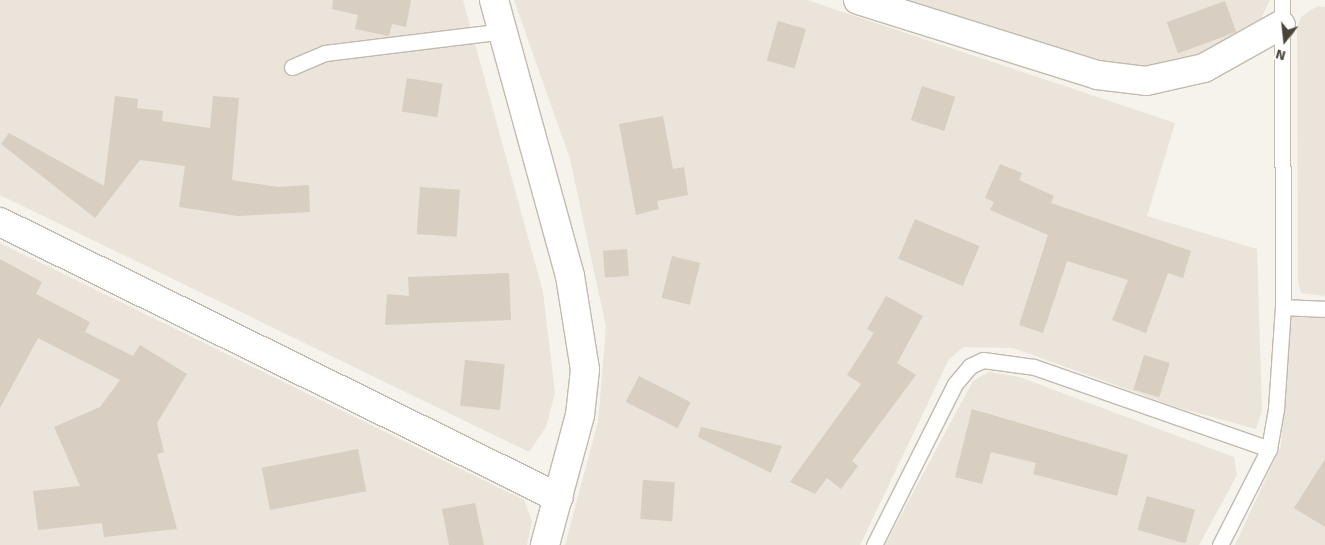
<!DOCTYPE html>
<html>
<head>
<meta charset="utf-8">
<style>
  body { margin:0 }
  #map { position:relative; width:1325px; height:545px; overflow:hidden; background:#f6f2ec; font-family:Signika,sans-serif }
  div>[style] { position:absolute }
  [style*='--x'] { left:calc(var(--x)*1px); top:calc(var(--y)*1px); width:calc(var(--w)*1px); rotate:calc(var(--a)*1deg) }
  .residential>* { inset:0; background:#eae4da }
  .building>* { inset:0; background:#d8cec1; transform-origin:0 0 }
  .roads { filter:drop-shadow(1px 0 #c2baae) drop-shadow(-1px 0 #c2baae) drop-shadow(0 1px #c2baae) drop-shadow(0 -1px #c2baae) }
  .lane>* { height:15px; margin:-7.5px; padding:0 7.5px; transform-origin:7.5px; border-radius:7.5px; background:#fff }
  .street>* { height:28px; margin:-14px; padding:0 14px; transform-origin:14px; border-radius:14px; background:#fff }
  span { translate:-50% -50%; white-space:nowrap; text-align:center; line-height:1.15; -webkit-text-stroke:4px #fff; paint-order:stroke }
  .north { position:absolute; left:1260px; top:15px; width:50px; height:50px; -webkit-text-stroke:4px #fff; paint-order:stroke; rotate:196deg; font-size:14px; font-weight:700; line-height:20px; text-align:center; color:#4a4339 }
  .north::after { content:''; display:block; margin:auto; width:18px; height:22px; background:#4a4339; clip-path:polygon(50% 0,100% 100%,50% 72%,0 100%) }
</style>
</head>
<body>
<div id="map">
  <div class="residential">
    <i style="clip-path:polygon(0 0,463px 0,543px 292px,555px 393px,546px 427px,529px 452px,0 195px)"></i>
    <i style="clip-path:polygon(514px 0,807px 0,1175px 123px,1147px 216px,1257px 249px,1262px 411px,1256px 429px,1176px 407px,1013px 348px,964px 347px,949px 359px,860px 545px,565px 545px,598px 422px,606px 327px,570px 159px)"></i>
    <i style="clip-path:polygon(893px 0,1270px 0,1259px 23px,1191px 63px,1129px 69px,1081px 60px)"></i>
    <i style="clip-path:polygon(1317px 6px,1325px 7px,1325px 296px,1301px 293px,1298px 282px,1297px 29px,1301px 17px)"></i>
    <i style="clip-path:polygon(0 243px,524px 500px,532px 521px,527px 545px,0 545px)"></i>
    <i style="clip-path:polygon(1290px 312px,1325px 315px,1325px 545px,1235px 545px,1281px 446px)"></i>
    <i style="clip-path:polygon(989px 372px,1019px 377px,1234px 457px,1237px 475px,1199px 545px,885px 545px,973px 381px)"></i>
  </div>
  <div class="building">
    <i style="clip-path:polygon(333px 0,411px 0,406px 27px,392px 24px,389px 36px,355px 29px,358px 15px,332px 9px)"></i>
    <i style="left:1225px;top:1px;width:33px;height:62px;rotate:70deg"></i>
    <i style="left:778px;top:21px;width:29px;height:41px;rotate:16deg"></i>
    <i style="left:407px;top:78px;width:36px;height:34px;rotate:9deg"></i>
    <i style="left:922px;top:86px;width:35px;height:36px;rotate:18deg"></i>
    <i style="clip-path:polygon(115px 96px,138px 99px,137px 108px,163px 111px,162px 121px,210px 128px,213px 96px,239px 98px,232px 180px,278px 187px,309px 185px,310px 212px,237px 216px,179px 207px,185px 166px,140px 160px,95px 218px,1px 144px,9px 133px,104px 186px)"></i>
    <i style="clip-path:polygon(663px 116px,673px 169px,684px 167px,688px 195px,657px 201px,659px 209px,636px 215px,619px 124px)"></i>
    <i style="clip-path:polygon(1000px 164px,1022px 173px,1019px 180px,1054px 196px,1051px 203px,1191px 251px,1183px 278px,1168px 273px,1146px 333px,1112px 320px,1128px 280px,1067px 261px,1043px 333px,1019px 325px,1048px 235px,990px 210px,994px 202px,985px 198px)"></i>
    <i style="left:420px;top:187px;width:40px;height:47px;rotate:4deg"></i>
    <i style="left:915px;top:219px;width:70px;height:43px;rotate:23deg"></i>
    <i style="left:627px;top:249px;width:27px;height:24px;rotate:86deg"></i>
    <i style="left:672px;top:256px;width:29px;height:43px;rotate:14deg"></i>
    <i style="clip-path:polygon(0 259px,42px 282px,36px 294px,90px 322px,85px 332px,133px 356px,140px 345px,187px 374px,157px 423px,164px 452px,157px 454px,177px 529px,104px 537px,102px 523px,38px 530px,33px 491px,80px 486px,54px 427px,100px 407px,120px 380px,38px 338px,0 408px)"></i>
    <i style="clip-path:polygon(509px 273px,511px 320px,385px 325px,387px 294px,409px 296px,408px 277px)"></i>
    <i style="clip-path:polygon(886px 296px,923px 316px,897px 363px,916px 375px,852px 461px,858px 466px,841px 489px,827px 478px,815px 494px,790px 482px,861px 384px,847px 375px,874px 333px,867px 329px)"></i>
    <i style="left:1144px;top:355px;width:27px;height:36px;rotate:17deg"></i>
    <i style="left:465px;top:360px;width:40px;height:46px;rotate:6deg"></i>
    <i style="left:639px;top:376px;width:58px;height:29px;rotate:27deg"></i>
    <i style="clip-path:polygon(972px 409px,1128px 455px,1117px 496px,1033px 474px,1036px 463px,991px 452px,982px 484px,955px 477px)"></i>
    <i style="clip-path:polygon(701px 427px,782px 446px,771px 473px,698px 437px)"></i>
    <i style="left:358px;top:449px;width:43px;height:98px;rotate:79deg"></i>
    <i style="clip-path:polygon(1325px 459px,1325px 527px,1294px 508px)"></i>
    <i style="left:643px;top:480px;width:32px;height:39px;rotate:4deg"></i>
    <i style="left:1147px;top:496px;width:50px;height:35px;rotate:16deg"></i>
    <i style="clip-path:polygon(475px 503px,484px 545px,449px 545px,442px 509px)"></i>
  </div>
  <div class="roads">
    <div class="lane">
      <i style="--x:292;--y:67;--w:36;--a:-23"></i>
      <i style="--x:325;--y:53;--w:179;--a:-7"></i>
      <i style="--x:1283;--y:307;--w:42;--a:2.7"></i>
      <i style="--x:874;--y:545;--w:180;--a:-63.3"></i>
      <i style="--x:955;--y:384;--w:23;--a:-50"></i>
      <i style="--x:970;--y:366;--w:14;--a:-25"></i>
      <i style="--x:983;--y:360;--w:51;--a:7.8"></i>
      <i style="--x:1034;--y:367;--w:249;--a:19.2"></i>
      <i style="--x:1220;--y:545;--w:108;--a:-63"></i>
      <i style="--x:1269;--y:449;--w:41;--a:-80.1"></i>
      <i style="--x:1276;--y:409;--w:102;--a:-86.1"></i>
      <i style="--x:1283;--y:307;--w:307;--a:-90.2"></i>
    </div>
    <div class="street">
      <i style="--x:494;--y:0;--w:286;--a:74.6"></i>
      <i style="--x:570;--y:276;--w:95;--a:80.9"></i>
      <i style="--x:585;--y:370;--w:45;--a:96.3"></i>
      <i style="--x:580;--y:415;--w:135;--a:105.1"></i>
      <i style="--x:858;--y:0;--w:250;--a:17.4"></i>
      <i style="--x:1097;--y:75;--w:49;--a:7"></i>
      <i style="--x:1146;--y:81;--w:59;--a:-12.6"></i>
      <i style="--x:1204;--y:68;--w:88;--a:-29.2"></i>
      <i style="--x:0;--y:222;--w:623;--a:26.28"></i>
    </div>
  </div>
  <div class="north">N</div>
</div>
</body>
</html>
